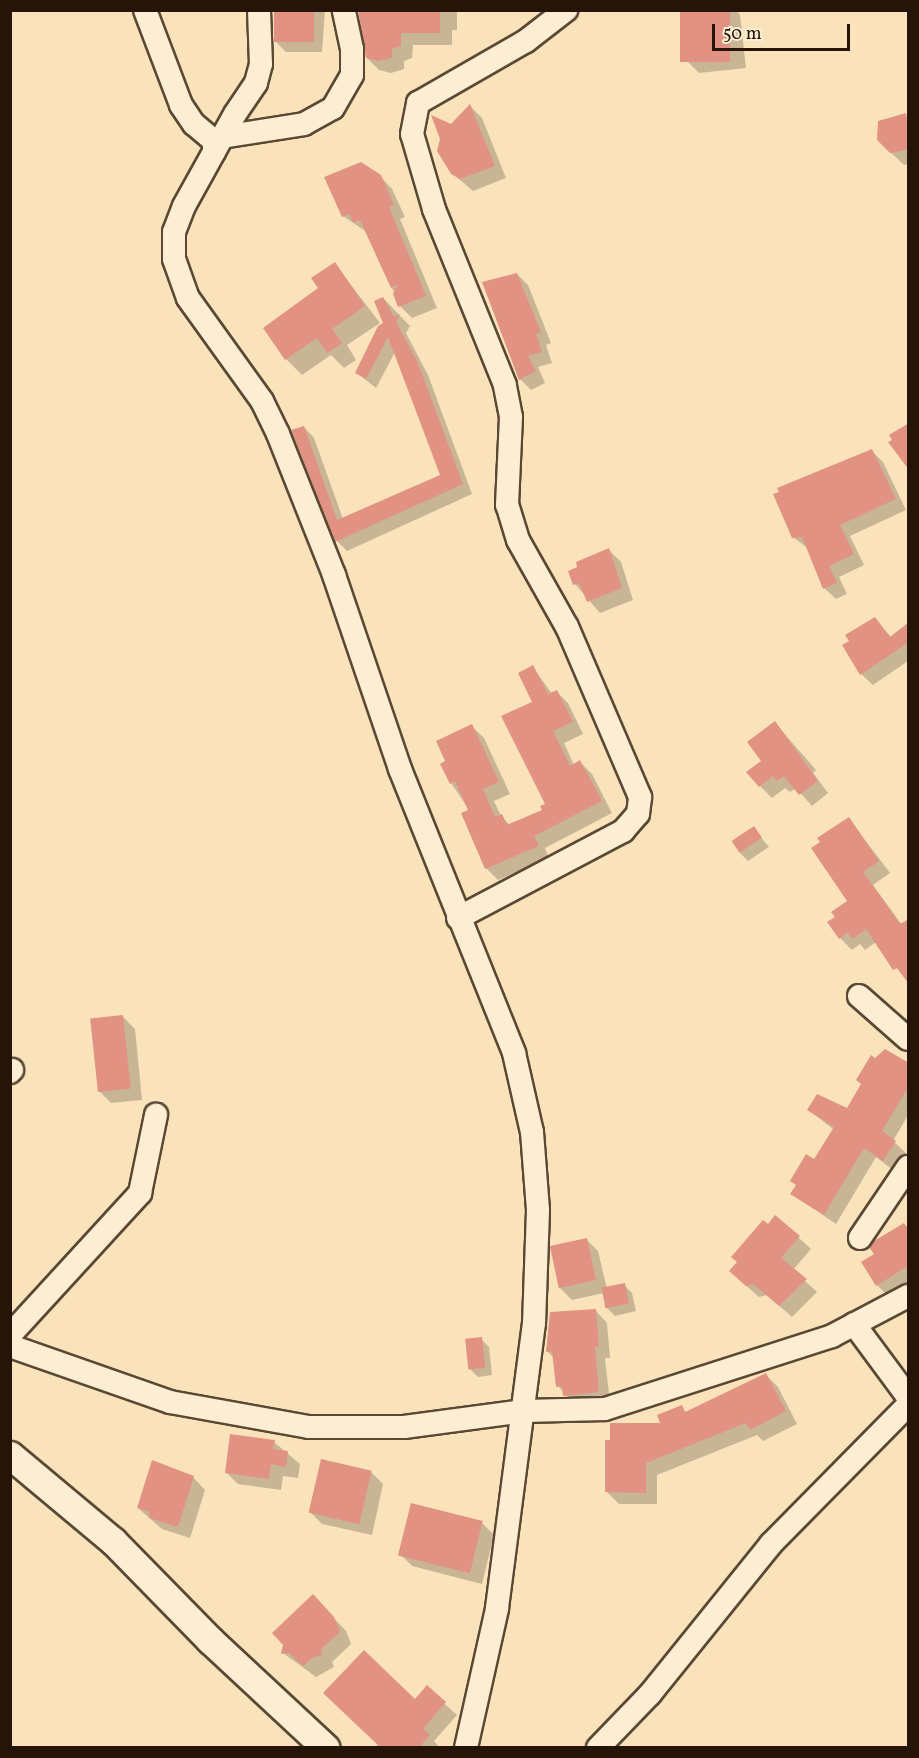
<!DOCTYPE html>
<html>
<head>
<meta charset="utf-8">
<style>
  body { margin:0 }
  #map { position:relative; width:919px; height:1758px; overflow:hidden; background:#fae3bb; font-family:Vollkorn,serif }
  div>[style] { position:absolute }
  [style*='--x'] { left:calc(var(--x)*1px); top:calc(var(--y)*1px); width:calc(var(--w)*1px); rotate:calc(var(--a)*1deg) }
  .shadow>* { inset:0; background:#0003 }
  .building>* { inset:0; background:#e19282; transform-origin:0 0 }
  .roads { filter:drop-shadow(2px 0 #5a4834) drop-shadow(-2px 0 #5a4834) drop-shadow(0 2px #5a4834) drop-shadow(0 -2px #5a4834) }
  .minor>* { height:22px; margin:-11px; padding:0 11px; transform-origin:11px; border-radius:11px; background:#fcedd3 }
  .tertiary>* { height:27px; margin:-13.5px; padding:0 13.5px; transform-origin:13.5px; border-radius:13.5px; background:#fcedd3 }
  span { translate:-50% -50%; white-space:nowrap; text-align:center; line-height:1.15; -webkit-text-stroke:4.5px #fcedd3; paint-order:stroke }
  .frame { position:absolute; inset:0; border:12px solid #251407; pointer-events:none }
  .scale { position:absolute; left:712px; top:24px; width:138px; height:27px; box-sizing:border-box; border:3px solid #251407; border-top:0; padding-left:8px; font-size:18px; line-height:21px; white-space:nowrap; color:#251407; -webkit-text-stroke:4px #fcedd3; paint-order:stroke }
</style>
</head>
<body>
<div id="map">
  <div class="shadow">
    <i style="clip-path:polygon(277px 10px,325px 10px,322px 52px,286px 52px,275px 41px)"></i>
    <i style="clip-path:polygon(359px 10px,457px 10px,457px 30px,452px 30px,452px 45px,413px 45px,412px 58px,404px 61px,404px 69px,391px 73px,379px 70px,367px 58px)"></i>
    <i style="clip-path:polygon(681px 10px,736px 10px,740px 15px,746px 68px,699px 73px,687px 61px)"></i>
    <i style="clip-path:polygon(470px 106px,482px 118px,506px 178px,473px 191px,452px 173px,451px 125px)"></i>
    <i style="clip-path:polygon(908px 116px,908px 164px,904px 165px,881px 143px,880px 122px)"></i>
    <i style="clip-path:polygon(380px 176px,392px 189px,405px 217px,400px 219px,437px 308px,412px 318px,400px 306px,368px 233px,343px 216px)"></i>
    <i style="clip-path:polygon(335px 264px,380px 323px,347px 345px,356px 360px,344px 368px,331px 355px,302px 375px,286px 359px)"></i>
    <i style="clip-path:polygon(517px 274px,528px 285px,551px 343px,546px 345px,552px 363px,538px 367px,545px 383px,531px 390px,520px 379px)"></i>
    <i style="clip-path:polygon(383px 298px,410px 326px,406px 333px,428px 375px,472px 494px,347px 551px,337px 541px,304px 427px,314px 438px,343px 519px,442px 476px,395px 352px,376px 388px,357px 373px,385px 324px)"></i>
    <i style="clip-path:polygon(872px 451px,883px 462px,906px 510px,850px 536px,864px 565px,839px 577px,847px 594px,836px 599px,824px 588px,809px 549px,794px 538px)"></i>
    <i style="clip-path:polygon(609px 550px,621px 562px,633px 600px,600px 613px,575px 584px)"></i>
    <i style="clip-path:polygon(875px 619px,891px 637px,908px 624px,908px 661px,873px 685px,861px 674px)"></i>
    <i style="clip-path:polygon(533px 667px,552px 694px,557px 692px,568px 703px,583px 734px,564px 743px,574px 765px,580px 762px,592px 774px,612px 813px,545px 848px,549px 858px,498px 880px,486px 868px,470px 811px,451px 783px,447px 762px,472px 726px,484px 738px,510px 794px,494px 801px,501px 816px,510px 825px,544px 811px,547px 805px)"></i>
    <i style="clip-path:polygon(775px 723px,816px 770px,813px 773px,828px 793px,812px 806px,796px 788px,790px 792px,785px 788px,772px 798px,760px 786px)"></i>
    <i style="clip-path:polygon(849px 819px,890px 873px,873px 885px,902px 925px,907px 981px,876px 942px,865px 950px,860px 944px,852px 950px,840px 938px,837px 917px,849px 901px)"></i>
    <i style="clip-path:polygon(753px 828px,769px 847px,748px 861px,740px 853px)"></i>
    <i style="clip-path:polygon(123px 1017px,135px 1029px,142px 1100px,111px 1103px,99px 1091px)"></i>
    <i style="clip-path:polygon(876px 1060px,908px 1065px,908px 1115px,893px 1141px,906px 1153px,894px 1171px,876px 1157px,836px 1224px,792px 1194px,834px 1130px,809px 1110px,847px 1109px)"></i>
    <i style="clip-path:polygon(776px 1217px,811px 1249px,793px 1270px,817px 1292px,792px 1317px,767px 1295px,759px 1297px,743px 1283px,739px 1262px)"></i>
    <i style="clip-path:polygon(908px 1230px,908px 1282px,888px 1296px,877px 1285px)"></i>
    <i style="clip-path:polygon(586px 1239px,598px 1251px,607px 1289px,624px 1285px,632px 1293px,636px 1311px,615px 1316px,607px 1308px,604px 1293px,572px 1300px,560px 1288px)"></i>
    <i style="clip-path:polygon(596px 1311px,607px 1323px,610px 1358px,605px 1358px,610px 1403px,577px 1407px,558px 1386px,554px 1358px,547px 1351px)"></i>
    <i style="clip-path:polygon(481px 1339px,489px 1347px,492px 1375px,478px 1377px,470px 1369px)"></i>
    <i style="clip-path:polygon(766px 1375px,778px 1387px,797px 1424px,763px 1441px,757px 1435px,657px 1475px,657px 1504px,619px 1504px,607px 1492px,611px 1442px,662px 1425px,681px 1407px,687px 1413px)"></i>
    <i style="clip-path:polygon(274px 1442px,300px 1464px,298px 1478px,283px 1476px,281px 1490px,238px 1484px,226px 1472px)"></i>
    <i style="clip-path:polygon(371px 1472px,383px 1484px,372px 1535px,322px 1524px,310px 1512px)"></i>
    <i style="clip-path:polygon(193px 1477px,205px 1490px,190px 1538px,162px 1529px,138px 1508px)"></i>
    <i style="clip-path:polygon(482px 1523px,494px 1535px,482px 1584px,412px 1566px,400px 1554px)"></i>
    <i style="clip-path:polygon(313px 1596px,346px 1631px,351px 1644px,332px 1662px,334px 1667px,316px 1677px,283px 1653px)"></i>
    <i style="clip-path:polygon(427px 1688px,457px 1715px,434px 1741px,440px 1748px,375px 1748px)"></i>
  </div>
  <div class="building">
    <i style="left:274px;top:10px;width:40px;height:32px"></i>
    <i style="clip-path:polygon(358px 10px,440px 10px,440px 33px,401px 33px,401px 46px,392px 49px,392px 58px,378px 61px,366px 58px)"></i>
    <i style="left:680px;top:10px;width:50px;height:52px"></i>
    <i style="clip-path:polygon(470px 104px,495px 166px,460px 179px,451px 174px,437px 151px,440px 139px,431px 115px,451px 124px)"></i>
    <i style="clip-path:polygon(906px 113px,909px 149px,890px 153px,877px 140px,878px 121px)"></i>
    <i style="clip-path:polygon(361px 162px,381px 175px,394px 205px,389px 207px,426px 296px,398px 307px,393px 294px,398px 284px,391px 288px,360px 220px,353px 223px,350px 214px,342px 217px,324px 177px)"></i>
    <i style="clip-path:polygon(335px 262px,365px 306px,332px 329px,342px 343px,327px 353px,317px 338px,285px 360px,263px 328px,318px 288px,311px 278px)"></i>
    <i style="clip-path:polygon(517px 273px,541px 332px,536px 334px,542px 352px,528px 356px,536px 371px,519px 380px,482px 282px)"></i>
    <i style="clip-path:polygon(383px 297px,394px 317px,400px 314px,396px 322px,418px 363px,463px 484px,335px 542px,291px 430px,304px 426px,337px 520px,440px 475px,388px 337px,366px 379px,355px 373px,378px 326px,383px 323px,374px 301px)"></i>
    <i style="clip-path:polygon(909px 423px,909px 470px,888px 442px,892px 440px,889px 435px)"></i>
    <i style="clip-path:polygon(872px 449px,896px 499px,840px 525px,854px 554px,829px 566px,837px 583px,823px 589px,802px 537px,792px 538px,773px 494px,779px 492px,777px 488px)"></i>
    <i style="clip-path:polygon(609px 548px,622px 588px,587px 602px,579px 583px,573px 585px,568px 571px,577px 567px,576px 562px)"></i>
    <i style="clip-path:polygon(875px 617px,890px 637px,909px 622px,909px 642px,860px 675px,842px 645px,849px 641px,845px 635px)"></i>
    <i style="clip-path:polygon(533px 665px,548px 694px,557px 690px,573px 722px,553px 731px,570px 766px,580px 760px,602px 801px,534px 836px,539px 846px,485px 869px,461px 813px,468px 810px,455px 781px,450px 784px,440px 764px,445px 761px,436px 741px,472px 724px,499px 782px,483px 789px,495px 817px,502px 814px,507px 825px,542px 810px,540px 806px,545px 804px,501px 716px,532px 702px,518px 673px)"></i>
    <i style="clip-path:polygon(775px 721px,818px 781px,799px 795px,784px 776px,777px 781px,773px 776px,759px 787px,746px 772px,761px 761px,747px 742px)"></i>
    <i style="clip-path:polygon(849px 817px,879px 861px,863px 872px,900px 924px,909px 919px,909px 984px,897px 968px,893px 970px,866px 929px,852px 939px,848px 932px,839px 939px,827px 922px,835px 917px,831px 912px,847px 901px,811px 848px,820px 842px,817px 838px)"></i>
    <i style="left:754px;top:826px;width:14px;height:27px;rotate:56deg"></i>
    <i style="left:123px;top:1015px;width:74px;height:33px;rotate:84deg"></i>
    <i style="clip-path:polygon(885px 1049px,909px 1063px,909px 1086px,882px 1131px,896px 1141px,883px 1161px,864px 1148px,824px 1215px,790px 1194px,796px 1185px,790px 1181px,806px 1154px,814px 1159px,834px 1127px,807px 1110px,817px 1094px,847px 1108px,861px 1084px,856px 1080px,871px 1055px,875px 1058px)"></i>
    <i style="clip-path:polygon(775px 1215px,800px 1236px,781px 1258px,807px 1279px,779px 1306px,753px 1284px,746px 1286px,729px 1271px,737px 1262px,731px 1257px,763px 1220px,768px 1224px)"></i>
    <i style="clip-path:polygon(904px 1223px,909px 1230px,909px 1265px,876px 1286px,861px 1262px,874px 1254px,869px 1247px,874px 1241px)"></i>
    <i style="left:587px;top:1238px;width:43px;height:38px;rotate:78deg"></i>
    <i style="left:625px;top:1283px;width:21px;height:24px;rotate:79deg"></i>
    <i style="clip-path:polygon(596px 1309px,599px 1347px,595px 1347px,599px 1392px,563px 1396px,562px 1386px,556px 1387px,552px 1351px,546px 1352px,550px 1312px)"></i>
    <i style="left:482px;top:1337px;width:31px;height:17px;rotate:84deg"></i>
    <i style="clip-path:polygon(766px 1373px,786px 1411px,750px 1430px,746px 1423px,646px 1463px,646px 1493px,605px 1492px,605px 1440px,610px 1440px,610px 1423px,660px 1423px,657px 1415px,682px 1405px,685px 1412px)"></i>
    <i style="clip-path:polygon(230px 1434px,275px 1440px,273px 1449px,288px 1451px,286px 1467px,271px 1464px,269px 1479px,225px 1473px)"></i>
    <i style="left:321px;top:1459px;width:52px;height:55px;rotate:13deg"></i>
    <i style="clip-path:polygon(152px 1460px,194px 1476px,178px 1527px,149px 1518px,150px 1512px,137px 1508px)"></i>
    <i style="left:411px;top:1503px;width:74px;height:54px;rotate:14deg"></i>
    <i style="clip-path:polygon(313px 1594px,334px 1617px,340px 1632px,321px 1649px,322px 1655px,313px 1657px,303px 1666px,289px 1653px,281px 1654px,283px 1645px,272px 1633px)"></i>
    <i style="clip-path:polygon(364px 1650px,415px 1699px,427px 1685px,446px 1702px,423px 1729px,430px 1734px,419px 1748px,381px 1748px,323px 1693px)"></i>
  </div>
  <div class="roads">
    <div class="minor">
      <i style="--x:145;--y:10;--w:102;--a:69.2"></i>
      <i style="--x:181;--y:105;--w:23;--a:56"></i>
      <i style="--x:194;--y:124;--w:26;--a:40"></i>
      <i style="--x:214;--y:141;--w:11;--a:90"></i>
      <i style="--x:259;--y:10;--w:54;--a:87.9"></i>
      <i style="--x:261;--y:64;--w:20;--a:105"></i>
      <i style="--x:256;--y:83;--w:37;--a:124"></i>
      <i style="--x:235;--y:114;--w:105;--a:119"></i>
      <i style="--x:184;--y:206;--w:28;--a:111"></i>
      <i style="--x:174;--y:232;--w:27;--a:90"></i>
      <i style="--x:174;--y:259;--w:41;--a:70.3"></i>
      <i style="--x:188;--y:298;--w:127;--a:54.3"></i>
      <i style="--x:262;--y:401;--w:37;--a:64"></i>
      <i style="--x:278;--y:434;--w:152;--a:68.3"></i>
      <i style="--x:334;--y:575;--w:205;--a:71.2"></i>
      <i style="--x:400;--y:769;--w:306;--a:68.1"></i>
      <i style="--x:514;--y:1053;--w:81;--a:77.2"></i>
      <i style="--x:532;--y:1132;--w:78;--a:85.6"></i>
      <i style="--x:538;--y:1210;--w:113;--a:92"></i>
      <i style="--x:534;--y:1323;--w:288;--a:97.4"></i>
      <i style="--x:497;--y:1609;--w:142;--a:102.6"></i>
      <i style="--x:222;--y:137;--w:83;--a:-9"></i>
      <i style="--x:304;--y:124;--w:33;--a:-29"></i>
      <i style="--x:333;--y:108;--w:38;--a:-60"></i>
      <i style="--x:352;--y:75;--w:26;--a:-90"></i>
      <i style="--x:352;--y:49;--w:40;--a:-102"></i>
      <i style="--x:458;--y:918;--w:187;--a:-27.8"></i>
      <i style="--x:623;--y:831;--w:23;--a:-49"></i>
      <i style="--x:638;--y:814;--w:17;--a:-83"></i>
      <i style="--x:640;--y:797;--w:185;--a:-113.2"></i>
      <i style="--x:567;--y:627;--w:100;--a:-119.4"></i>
      <i style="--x:518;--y:540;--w:37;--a:-107"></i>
      <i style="--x:507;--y:505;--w:88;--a:-87.4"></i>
      <i style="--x:511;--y:417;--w:33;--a:-101"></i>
      <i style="--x:505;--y:385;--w:190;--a:-112"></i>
      <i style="--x:434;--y:209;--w:78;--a:-106.3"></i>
      <i style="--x:412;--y:134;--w:32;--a:-79"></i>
      <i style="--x:418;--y:103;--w:125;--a:-29.9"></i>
      <i style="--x:526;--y:41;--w:51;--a:-37.8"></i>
      <i style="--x:859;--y:996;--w:65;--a:41.3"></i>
      <i style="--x:10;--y:1072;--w:3;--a:-45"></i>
      <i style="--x:860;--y:1238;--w:86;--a:-55.9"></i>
      <i style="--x:854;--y:1324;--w:91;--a:53.5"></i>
      <i style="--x:10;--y:1335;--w:193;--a:-47.5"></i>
      <i style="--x:140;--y:1193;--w:80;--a:-78.4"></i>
      <i style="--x:10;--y:1346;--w:170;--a:19.3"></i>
      <i style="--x:170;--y:1402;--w:141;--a:10.2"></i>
      <i style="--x:309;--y:1427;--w:95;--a:0"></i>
      <i style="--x:404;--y:1427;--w:121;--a:-7.6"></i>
      <i style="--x:524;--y:1411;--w:81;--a:-1.4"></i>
      <i style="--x:605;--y:1409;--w:238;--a:-17.8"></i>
      <i style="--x:832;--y:1336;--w:86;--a:-27.8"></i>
      <i style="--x:598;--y:1748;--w:75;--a:-46.1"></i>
      <i style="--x:650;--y:1694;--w:193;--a:-51.1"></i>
      <i style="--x:771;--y:1544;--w:195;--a:-45.4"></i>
    </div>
    <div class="tertiary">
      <i style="--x:10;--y:1455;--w:134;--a:39.9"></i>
      <i style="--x:113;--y:1541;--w:139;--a:45.6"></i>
      <i style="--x:210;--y:1640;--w:158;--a:43"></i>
    </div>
  </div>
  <div class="frame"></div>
  <div class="scale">50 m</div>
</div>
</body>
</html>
